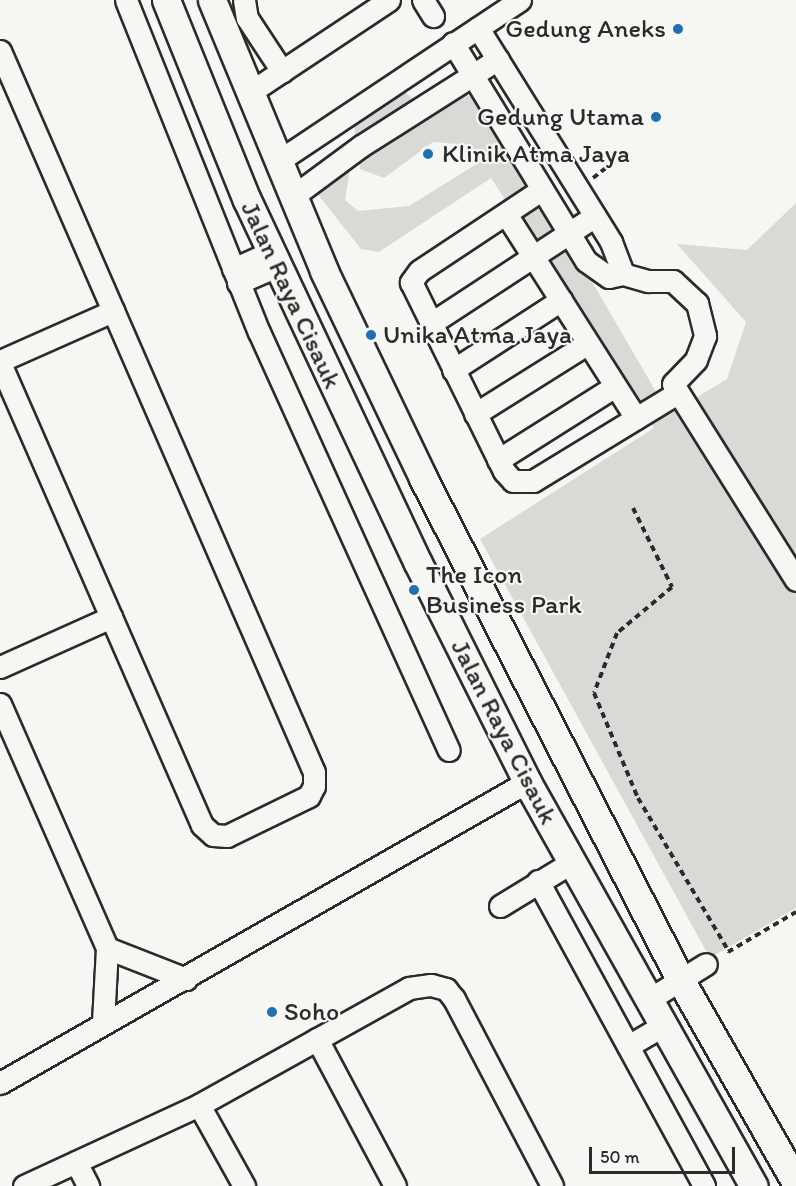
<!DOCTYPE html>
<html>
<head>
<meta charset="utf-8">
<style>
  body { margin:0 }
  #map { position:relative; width:796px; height:1186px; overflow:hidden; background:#f6f6f2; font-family:Itim,sans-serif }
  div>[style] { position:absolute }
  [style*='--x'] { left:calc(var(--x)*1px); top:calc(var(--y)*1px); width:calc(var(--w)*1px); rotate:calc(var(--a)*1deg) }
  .green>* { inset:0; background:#d9d9d5 }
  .path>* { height:4px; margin-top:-2px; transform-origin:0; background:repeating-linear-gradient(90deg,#2b2b2b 0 6px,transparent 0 10.5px) }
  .roads { filter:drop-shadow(2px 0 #2b2b2b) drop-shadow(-2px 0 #2b2b2b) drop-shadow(0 2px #2b2b2b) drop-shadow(0 -2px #2b2b2b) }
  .minor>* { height:21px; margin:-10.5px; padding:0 10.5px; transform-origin:10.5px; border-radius:10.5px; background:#f6f6f2 }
  .major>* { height:27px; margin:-13.5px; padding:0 13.5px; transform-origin:13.5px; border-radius:13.5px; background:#f6f6f2 }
  .dots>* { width:16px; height:16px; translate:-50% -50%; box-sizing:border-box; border:3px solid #f6f6f2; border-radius:50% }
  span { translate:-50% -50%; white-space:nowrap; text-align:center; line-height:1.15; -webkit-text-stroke:4.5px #f6f6f2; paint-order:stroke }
  .poi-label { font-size:26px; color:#2b2b2b }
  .right { translate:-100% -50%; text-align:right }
  .left { translate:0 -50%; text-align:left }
  .street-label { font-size:26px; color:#2b2b2b }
  .scale { position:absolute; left:589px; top:1147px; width:146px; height:27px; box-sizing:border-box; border:3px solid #2b2b2b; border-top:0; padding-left:8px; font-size:18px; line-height:21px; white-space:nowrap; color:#2b2b2b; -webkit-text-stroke:4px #f6f6f2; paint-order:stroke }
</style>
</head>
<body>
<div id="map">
  <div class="green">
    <i style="clip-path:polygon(395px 82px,412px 98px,452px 87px,491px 108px,669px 414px,727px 379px,746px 322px,677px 244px,747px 250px,796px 203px,796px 908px,710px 958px,480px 539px,654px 428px,491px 178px,379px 252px,361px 249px,316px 192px,350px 169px,345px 200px,358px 211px,409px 206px,480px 162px,470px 145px,433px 142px,384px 178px,360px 169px,354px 126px)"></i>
  </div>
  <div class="path">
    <i style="--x:593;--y:178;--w:34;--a:-38"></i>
    <i style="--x:633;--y:508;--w:88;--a:63.7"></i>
    <i style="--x:672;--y:587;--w:72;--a:140.1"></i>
    <i style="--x:617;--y:633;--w:64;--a:111"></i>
    <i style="--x:594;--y:693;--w:114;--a:67.3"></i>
    <i style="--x:638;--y:798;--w:179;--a:59.4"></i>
    <i style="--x:728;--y:952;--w:79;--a:-30.5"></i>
  </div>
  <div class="roads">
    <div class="minor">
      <i style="--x:126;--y:0;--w:358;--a:68.2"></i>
      <i style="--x:259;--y:332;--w:459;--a:65.6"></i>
      <i style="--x:244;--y:0;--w:18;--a:81"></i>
      <i style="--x:247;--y:18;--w:64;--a:56.6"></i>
      <i style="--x:423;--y:0;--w:19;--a:58"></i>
      <i style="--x:478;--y:28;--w:252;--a:58.1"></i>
      <i style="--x:611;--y:242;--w:34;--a:69"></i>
      <i style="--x:453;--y:43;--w:255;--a:58.6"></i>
      <i style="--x:586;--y:261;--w:28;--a:35"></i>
      <i style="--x:609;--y:277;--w:14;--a:-12"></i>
      <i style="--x:623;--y:274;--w:26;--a:16"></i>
      <i style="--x:648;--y:281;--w:25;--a:0"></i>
      <i style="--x:673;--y:281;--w:33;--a:43"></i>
      <i style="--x:697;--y:303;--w:34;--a:76"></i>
      <i style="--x:705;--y:336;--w:26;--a:111"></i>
      <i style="--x:696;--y:360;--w:33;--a:134"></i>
      <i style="--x:673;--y:384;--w:231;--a:57.9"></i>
      <i style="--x:0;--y:51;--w:786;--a:66.47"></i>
      <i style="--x:314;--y:772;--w:14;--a:90"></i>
      <i style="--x:314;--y:786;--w:11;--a:117"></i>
      <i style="--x:309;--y:796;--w:91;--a:154"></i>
      <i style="--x:227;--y:836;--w:14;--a:-176"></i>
      <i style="--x:213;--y:835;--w:15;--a:-138"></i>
      <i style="--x:202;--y:825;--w:504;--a:-113.62"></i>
      <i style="--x:249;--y:93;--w:168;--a:-33.6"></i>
      <i style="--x:277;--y:162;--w:292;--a:-33.7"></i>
      <i style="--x:541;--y:190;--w:146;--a:146.4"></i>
      <i style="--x:419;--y:271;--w:14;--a:126"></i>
      <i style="--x:411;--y:282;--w:211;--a:63.8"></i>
      <i style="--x:504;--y:471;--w:13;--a:48"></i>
      <i style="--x:513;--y:481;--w:20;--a:0"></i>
      <i style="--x:533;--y:481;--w:169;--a:-31.4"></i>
      <i style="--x:292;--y:197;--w:86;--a:-36.5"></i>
      <i style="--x:361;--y:146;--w:162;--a:-32.4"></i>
      <i style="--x:506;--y:214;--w:242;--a:57.5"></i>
      <i style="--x:233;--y:269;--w:42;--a:-24.1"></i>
      <i style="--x:238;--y:283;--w:43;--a:-23.6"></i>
      <i style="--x:430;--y:324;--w:197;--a:-33.2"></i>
      <i style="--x:0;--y:361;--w:124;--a:-23.9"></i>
      <i style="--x:453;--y:370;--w:129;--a:-32.9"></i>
      <i style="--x:475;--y:414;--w:133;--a:-32.1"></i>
      <i style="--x:498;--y:460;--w:138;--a:-32.3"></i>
      <i style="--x:0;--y:667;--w:122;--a:-24.2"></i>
      <i style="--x:0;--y:704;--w:266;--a:66.3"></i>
      <i style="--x:107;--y:948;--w:75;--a:93.1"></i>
      <i style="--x:538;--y:881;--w:347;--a:61.4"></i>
      <i style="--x:500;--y:906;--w:84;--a:-31.4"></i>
      <i style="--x:107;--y:948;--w:85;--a:21.4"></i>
      <i style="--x:648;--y:1000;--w:68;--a:-31.8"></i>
      <i style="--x:317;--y:1039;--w:166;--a:62"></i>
      <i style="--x:628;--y:1046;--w:42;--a:-30.3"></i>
      <i style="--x:0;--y:1083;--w:607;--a:-29.73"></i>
      <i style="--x:199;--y:1105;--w:93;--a:60.9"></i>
      <i style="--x:76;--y:1162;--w:27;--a:63"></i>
      <i style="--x:24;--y:1186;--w:193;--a:-24.8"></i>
      <i style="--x:199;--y:1105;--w:240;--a:-29.1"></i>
      <i style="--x:409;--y:988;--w:22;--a:-8"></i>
      <i style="--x:431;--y:985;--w:16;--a:15"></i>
      <i style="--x:446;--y:989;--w:13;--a:51"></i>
      <i style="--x:454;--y:999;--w:211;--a:62.3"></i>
    </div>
    <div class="major">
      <i style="--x:166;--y:0;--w:216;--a:68"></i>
      <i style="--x:247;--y:200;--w:401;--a:64.8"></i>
      <i style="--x:418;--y:563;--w:245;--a:63.5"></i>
      <i style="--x:527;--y:782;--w:463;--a:60.7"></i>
      <i style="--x:212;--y:0;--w:293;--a:67.5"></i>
      <i style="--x:324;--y:271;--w:229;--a:64.4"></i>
      <i style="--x:423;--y:478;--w:565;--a:62.85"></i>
      <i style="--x:681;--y:981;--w:232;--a:60.3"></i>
    </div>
  </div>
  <div class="dots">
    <i style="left:678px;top:29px;background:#1f6fb2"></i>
    <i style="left:656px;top:117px;background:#1f6fb2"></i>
    <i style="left:428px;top:154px;background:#1f6fb2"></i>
    <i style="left:371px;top:335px;background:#1f6fb2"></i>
    <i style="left:414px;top:590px;background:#1f6fb2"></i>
    <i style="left:272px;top:1012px;background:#1f6fb2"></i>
  </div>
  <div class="poi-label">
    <span class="right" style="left:666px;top:29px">Gedung Aneks</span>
    <span class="right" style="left:644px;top:117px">Gedung Utama</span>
    <span class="left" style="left:442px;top:154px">Klinik Atma Jaya</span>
    <span class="left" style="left:383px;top:335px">Unika Atma Jaya</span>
    <span class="left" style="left:426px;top:590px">The Icon<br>Business Park</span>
    <span class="left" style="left:284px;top:1012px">Soho</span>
  </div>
  <div class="street-label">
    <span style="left:291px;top:295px;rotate:65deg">Jalan Raya Cisauk</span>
    <span style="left:504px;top:732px;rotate:63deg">Jalan Raya Cisauk</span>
  </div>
  <div class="scale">50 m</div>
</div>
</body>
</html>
